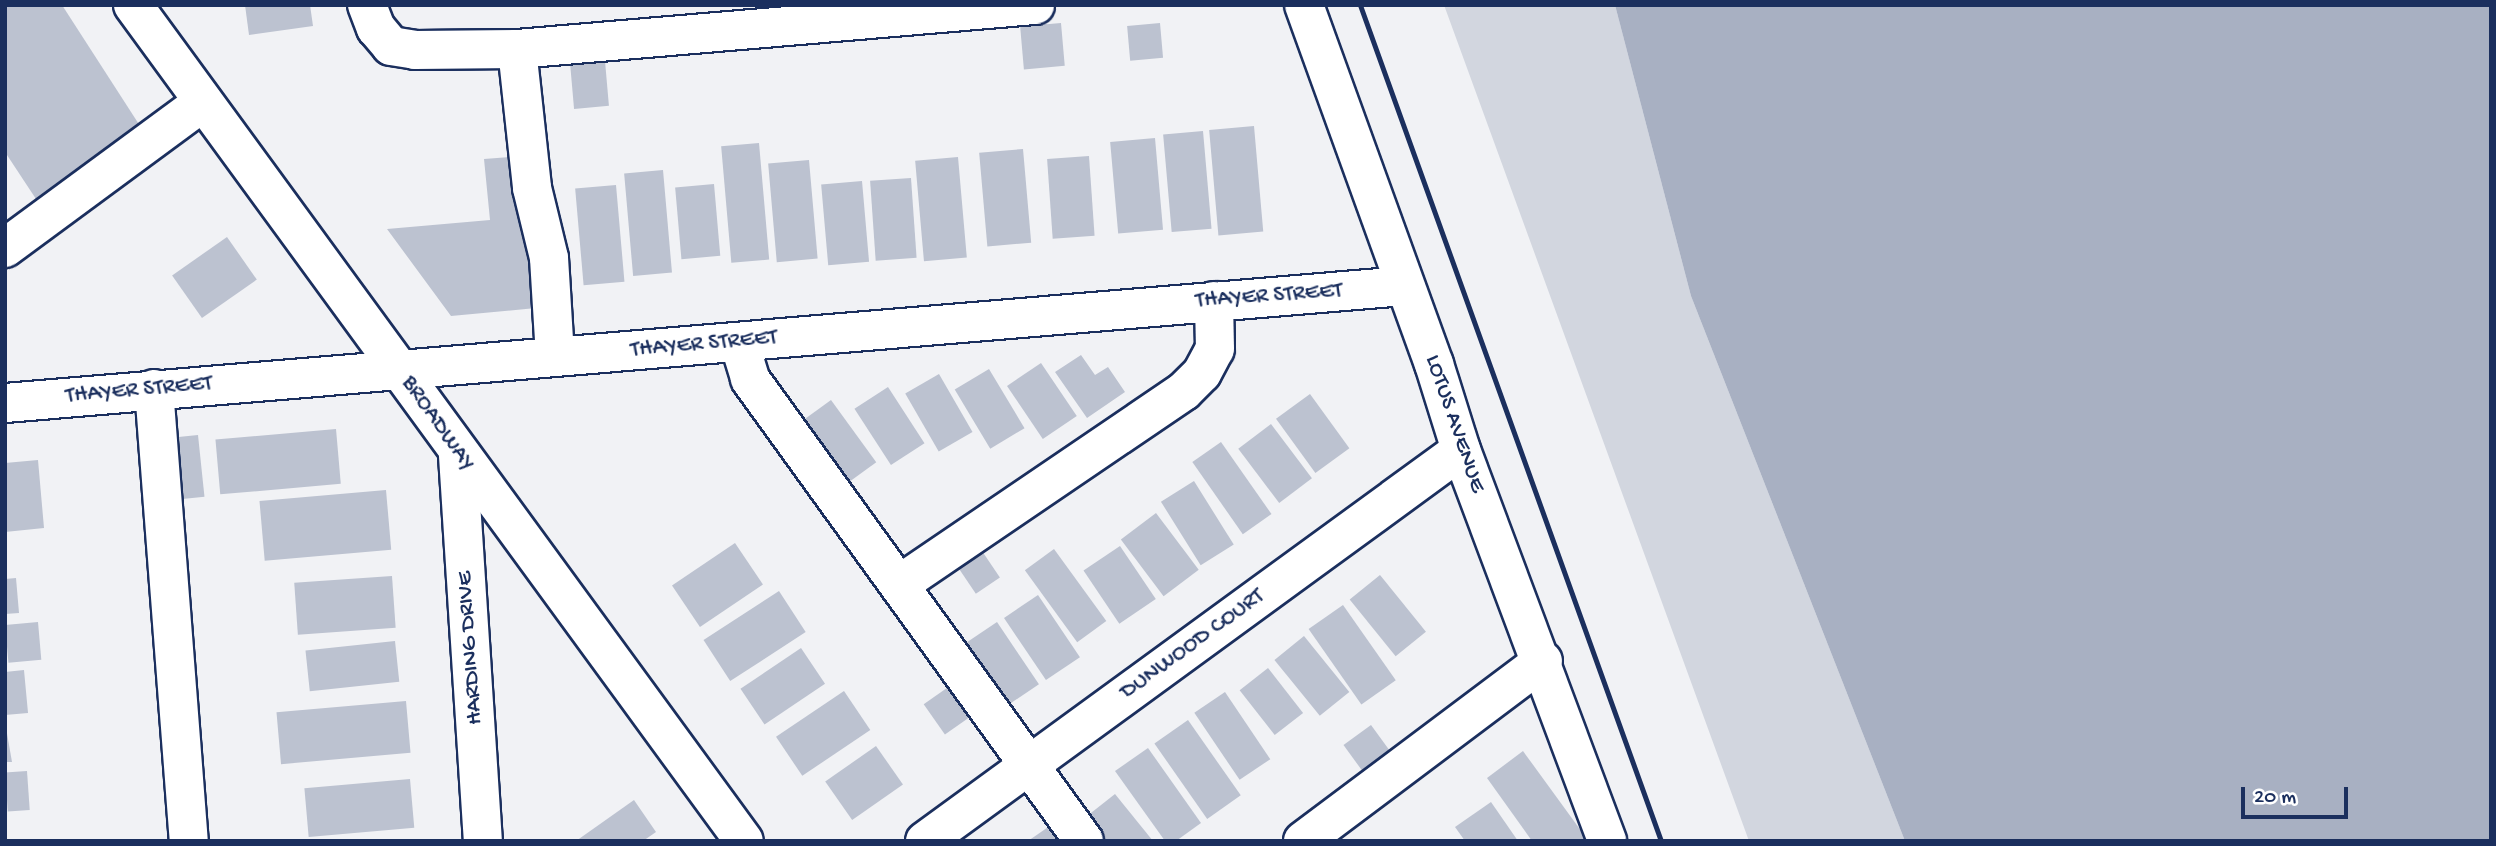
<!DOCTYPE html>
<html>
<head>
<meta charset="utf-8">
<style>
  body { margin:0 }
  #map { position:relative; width:2496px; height:846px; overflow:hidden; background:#f1f2f5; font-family:"Gochi Hand",sans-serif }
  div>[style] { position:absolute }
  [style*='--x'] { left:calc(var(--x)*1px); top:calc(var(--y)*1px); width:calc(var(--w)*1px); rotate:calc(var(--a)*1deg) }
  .green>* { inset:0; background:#d2d6df }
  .water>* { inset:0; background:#a8b0c2 }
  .building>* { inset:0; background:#bcc2d0; transform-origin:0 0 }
  .roads { filter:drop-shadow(2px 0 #1b2f5e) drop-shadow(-2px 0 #1b2f5e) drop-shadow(0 2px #1b2f5e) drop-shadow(0 -2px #1b2f5e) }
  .minor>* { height:38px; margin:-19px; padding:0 19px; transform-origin:19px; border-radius:19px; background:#fff }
  .rail>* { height:5px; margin:-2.5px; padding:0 2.5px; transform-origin:2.5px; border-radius:2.5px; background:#1b2f5e }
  span { translate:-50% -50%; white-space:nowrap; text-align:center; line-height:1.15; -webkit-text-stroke:7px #fff; paint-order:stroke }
  .street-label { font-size:23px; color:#1b2f5e }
  .frame { position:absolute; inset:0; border:7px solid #1b2f5e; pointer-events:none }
  .scale { position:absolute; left:2241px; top:787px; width:107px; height:32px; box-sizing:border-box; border:4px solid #1b2f5e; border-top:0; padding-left:9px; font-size:21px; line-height:24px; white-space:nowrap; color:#1b2f5e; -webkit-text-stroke:5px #fff; paint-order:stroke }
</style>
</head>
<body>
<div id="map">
  <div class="green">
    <i style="clip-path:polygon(1444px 5px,1615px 5px,1691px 296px,1905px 841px,1749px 841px)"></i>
  </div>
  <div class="water">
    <i style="clip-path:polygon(1615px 5px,2491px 5px,2491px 841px,1905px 841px,1691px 296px)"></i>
  </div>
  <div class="building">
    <i style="clip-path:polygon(5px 5px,62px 5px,142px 129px,36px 199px,5px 152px)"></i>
    <i style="clip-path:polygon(245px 5px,310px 5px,313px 26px,249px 35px)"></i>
    <i style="left:1061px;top:23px;width:43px;height:41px;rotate:85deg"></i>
    <i style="left:1160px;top:23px;width:35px;height:33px;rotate:85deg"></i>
    <i style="left:605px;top:61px;width:45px;height:35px;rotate:85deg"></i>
    <i style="left:1254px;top:126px;width:106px;height:45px;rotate:85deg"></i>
    <i style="left:1203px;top:131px;width:98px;height:40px;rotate:85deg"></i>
    <i style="left:1155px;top:138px;width:92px;height:45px;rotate:85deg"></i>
    <i style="left:759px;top:143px;width:117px;height:38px;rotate:85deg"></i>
    <i style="left:1023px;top:149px;width:94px;height:44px;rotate:85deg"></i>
    <i style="clip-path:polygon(522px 156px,536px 308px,451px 316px,387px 229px,490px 220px,484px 159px)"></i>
    <i style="left:1089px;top:156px;width:80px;height:42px;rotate:86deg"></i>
    <i style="left:958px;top:157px;width:101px;height:43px;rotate:85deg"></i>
    <i style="left:809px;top:160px;width:99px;height:41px;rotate:85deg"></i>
    <i style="left:663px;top:170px;width:103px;height:39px;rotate:85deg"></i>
    <i style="left:911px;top:178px;width:80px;height:41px;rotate:86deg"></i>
    <i style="left:862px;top:181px;width:81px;height:41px;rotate:85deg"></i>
    <i style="left:714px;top:184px;width:72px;height:39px;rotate:85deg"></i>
    <i style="left:616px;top:185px;width:97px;height:41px;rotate:85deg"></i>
    <i style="left:227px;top:237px;width:52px;height:67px;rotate:55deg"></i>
    <i style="clip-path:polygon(1081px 355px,1095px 375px,1108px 367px,1125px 392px,1087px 418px,1055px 372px)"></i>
    <i style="left:1041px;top:363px;width:64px;height:41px;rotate:56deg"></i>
    <i style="left:989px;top:369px;width:69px;height:40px;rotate:59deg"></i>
    <i style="left:939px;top:374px;width:67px;height:39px;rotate:60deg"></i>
    <i style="left:888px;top:387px;width:67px;height:40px;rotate:57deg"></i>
    <i style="left:1310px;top:394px;width:67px;height:42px;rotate:54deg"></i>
    <i style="left:831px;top:400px;width:77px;height:40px;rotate:54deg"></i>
    <i style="left:1271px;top:424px;width:68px;height:41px;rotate:53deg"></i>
    <i style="left:336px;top:429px;width:55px;height:121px;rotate:85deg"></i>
    <i style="left:198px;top:435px;width:62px;height:32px;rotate:84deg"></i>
    <i style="left:1221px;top:442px;width:88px;height:35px;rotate:55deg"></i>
    <i style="clip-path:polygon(38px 460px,44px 528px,5px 532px,5px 463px)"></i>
    <i style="left:1194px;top:481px;width:75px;height:39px;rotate:58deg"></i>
    <i style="left:386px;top:490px;width:60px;height:127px;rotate:85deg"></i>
    <i style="left:1156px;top:513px;width:71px;height:44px;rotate:53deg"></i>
    <i style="left:735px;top:543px;width:50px;height:76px;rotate:56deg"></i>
    <i style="left:1120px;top:546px;width:64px;height:44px;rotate:56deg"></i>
    <i style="left:1054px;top:549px;width:89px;height:36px;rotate:54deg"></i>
    <i style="left:982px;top:551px;width:32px;height:29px;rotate:56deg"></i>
    <i style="left:1380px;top:575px;width:73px;height:39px;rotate:51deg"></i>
    <i style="left:392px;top:576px;width:52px;height:98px;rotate:86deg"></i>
    <i style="clip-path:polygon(16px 578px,19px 613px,5px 614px,5px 579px)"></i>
    <i style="left:779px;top:591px;width:49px;height:90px;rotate:57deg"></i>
    <i style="left:1038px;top:595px;width:75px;height:41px;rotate:56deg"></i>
    <i style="left:1343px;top:605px;width:92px;height:42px;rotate:55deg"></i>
    <i style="left:38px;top:622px;width:38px;height:33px;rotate:85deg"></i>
    <i style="left:997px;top:622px;width:75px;height:39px;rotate:56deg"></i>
    <i style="left:1304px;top:636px;width:72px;height:38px;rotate:51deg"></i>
    <i style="left:395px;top:641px;width:41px;height:90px;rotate:84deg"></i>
    <i style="left:801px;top:648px;width:43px;height:73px;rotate:56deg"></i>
    <i style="left:1268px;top:668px;width:57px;height:36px;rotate:52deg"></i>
    <i style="clip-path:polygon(24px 670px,28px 713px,5px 715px,5px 672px)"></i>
    <i style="left:954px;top:683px;width:37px;height:37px;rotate:55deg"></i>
    <i style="left:844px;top:691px;width:47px;height:82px;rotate:56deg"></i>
    <i style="left:1225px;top:692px;width:81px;height:37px;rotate:56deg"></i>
    <i style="left:406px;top:701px;width:52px;height:130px;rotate:85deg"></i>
    <i style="left:1188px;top:720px;width:92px;height:41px;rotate:55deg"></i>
    <i style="clip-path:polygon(5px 722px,12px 762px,5px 762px)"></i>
    <i style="left:1371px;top:725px;width:31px;height:34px;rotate:54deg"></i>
    <i style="left:876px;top:746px;width:47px;height:62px;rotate:55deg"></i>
    <i style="clip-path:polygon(1148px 748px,1201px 823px,1176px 841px,1165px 841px,1115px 771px)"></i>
    <i style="clip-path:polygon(1523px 751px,1587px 839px,1585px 841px,1532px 841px,1487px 778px)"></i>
    <i style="left:27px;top:771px;width:39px;height:22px;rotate:86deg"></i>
    <i style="left:410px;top:779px;width:49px;height:106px;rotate:85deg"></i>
    <i style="clip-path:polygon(1115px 794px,1153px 841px,1098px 841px,1082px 820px)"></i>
    <i style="clip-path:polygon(634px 800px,656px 832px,643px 841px,576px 841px)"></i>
    <i style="clip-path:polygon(1491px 802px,1518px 841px,1465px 841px,1455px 827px)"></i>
    <i style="clip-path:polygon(1054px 823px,1066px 841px,1028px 841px)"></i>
  </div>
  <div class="roads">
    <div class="minor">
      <i style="--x:133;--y:5;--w:1035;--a:53.84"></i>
      <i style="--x:367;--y:5;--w:25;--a:69"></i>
      <i style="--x:376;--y:28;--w:23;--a:50"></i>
      <i style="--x:391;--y:46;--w:24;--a:9"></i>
      <i style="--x:415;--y:50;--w:102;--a:-0.6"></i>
      <i style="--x:517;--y:49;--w:520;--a:-4.86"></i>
      <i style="--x:1304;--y:5;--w:382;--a:70.1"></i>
      <i style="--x:1434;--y:364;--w:90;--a:72.6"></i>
      <i style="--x:1461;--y:450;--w:417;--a:69.5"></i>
      <i style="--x:517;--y:49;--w:140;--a:83.8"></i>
      <i style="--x:532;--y:188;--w:72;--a:76.3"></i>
      <i style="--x:549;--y:258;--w:99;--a:86.5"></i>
      <i style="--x:5;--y:248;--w:246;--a:-36.4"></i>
      <i style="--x:739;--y:342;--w:39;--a:73"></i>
      <i style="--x:750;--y:379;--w:570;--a:54.14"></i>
      <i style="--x:154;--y:389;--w:453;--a:85.6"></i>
      <i style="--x:5;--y:403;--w:1403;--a:-4.78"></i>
      <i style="--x:458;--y:456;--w:386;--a:86.3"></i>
      <i style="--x:900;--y:584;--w:343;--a:-34.2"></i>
      <i style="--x:1184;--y:391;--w:25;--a:-45"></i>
      <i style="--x:1202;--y:373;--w:27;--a:-62"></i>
      <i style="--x:1215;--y:349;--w:48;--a:-91.2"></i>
      <i style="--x:925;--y:841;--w:663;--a:-36.11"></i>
      <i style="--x:1303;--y:841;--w:300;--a:-36.9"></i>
    </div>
  </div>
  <div class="rail">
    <i style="--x:1360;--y:5;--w:889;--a:70.2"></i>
  </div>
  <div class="street-label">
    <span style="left:1269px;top:297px;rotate:-4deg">THAYER STREET</span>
    <span style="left:704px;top:345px;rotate:-5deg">THAYER STREET</span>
    <span style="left:139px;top:391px;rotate:-5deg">THAYER STREET</span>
    <span style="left:437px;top:424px;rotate:55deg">BROADWAY</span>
    <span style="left:1454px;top:424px;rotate:71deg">LOTUS AVENUE</span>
    <span style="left:1193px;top:645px;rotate:-36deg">DUNWOOD COURT</span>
    <span style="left:471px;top:648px;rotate:-94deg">HARDING DRIVE</span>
  </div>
  <div class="frame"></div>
  <div class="scale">20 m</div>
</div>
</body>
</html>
